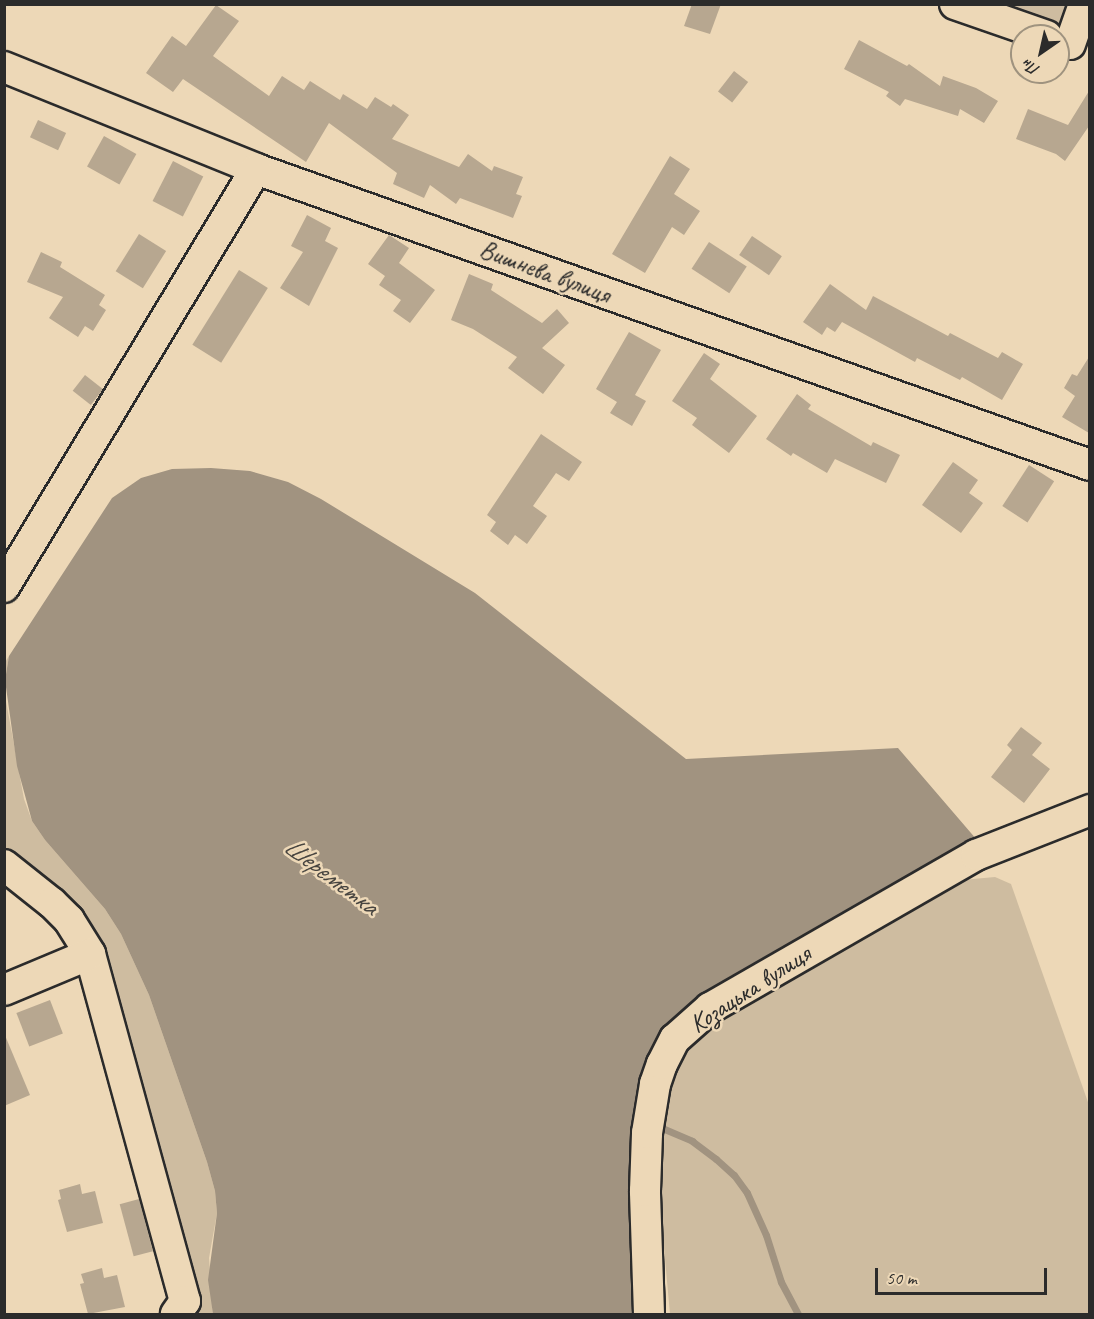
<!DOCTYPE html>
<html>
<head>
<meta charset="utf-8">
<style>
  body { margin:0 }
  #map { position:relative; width:1094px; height:1319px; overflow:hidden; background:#edd8b7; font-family:Caveat,sans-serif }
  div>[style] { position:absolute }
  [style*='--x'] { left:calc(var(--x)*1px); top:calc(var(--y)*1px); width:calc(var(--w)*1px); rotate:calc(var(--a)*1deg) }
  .green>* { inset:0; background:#cebca0 }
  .water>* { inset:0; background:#a19380 }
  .stream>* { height:7px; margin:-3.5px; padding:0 3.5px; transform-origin:3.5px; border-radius:3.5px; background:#a19380 }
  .building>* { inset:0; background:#b7a790; transform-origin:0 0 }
  .roads { filter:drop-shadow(2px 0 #2b2b2b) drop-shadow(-2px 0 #2b2b2b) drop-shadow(0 2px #2b2b2b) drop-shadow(0 -2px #2b2b2b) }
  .minor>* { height:30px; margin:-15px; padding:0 15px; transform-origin:15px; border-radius:15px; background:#edd8b7 }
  span { translate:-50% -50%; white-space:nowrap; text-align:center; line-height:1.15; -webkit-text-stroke:5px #edd8b7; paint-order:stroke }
  .street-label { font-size:26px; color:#2b2b2b }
  .water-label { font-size:27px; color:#484540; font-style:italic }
  .frame { position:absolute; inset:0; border:6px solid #2b2b2b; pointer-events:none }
  .north { position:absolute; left:1010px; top:24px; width:60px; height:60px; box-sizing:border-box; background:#edd8b7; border:2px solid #9f937f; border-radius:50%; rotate:214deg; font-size:16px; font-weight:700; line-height:24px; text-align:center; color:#2b2b2b }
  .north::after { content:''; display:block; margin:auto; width:21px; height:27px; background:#2b2b2b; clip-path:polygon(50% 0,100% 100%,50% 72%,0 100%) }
  .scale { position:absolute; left:875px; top:1268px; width:172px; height:27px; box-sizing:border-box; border:3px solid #2b2b2b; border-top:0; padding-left:8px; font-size:18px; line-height:21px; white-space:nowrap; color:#2b2b2b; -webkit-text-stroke:4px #edd8b7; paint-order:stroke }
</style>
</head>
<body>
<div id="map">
  <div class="green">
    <i style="clip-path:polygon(955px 5px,1083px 5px,1070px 44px)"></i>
    <i style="clip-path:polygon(9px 656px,5px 680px,6px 701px,24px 799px,32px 821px,45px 840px,105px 909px,121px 934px,149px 995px,207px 1162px,215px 1191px,217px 1213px,209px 1258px,213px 1314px,189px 1314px,90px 954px,5px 865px,4px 664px)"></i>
    <i style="clip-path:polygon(995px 877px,1011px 884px,1089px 1105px,1089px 1314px,670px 1314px,662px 1226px,662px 1128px,672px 1082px,683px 1056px,702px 1028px,962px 880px)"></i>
  </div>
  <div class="water">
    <i style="clip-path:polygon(211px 468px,250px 471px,288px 482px,321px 499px,475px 593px,686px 759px,898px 748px,977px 840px,658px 1046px,635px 1314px,213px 1314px,208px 1280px,217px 1213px,215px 1191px,207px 1162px,149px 995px,121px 934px,105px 909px,45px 840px,32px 821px,17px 766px,5px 680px,9px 656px,112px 498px,141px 478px,172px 469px)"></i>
  </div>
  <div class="stream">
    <i style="--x:662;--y:1128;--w:33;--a:23"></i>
    <i style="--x:692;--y:1141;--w:30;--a:37"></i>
    <i style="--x:716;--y:1159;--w:24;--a:42"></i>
    <i style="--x:734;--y:1175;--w:22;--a:54"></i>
    <i style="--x:747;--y:1193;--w:46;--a:65.7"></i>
    <i style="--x:766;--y:1235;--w:49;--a:72.3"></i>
    <i style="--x:781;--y:1282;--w:36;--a:62"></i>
  </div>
  <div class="building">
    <i style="clip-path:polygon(692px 4px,721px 4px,710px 34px,684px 26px)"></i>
    <i style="clip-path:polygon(216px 5px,239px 21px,213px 56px,269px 96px,282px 76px,304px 90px,310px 81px,340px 100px,343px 94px,367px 109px,375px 97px,391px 107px,393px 104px,409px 115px,392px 139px,459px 167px,468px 154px,492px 171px,494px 166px,523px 177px,516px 194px,522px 196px,513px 218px,460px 198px,456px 204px,430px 185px,424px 198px,393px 184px,397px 173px,329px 123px,306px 162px,183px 79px,173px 92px,146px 73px,172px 36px,186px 46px)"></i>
    <i style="clip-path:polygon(859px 40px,907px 66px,909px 64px,940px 86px,943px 76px,976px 88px,998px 101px,984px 123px,960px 109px,958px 116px,905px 99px,900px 106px,886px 96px,889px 92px,844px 69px)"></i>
    <i style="left:734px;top:71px;width:18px;height:26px;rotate:38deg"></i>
    <i style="clip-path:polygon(1089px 91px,1089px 126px,1065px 161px,1056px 154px,1016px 139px,1028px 109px,1068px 125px)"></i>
    <i style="left:38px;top:120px;width:31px;height:19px;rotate:25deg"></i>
    <i style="left:104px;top:136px;width:37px;height:35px;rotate:29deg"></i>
    <i style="clip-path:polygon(670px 156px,690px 169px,674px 194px,700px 211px,684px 235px,672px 227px,645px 273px,612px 254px)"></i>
    <i style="left:173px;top:161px;width:34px;height:45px;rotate:27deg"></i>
    <i style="clip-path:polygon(307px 215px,331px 228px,325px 241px,338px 248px,309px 306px,280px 288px,303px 252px,291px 246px)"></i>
    <i style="left:139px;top:234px;width:32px;height:44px;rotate:32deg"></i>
    <i style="clip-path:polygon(389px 235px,409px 248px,399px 263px,435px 290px,410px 323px,393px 311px,401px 300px,379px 285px,385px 276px,368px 264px)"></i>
    <i style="left:752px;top:236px;width:36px;height:23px;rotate:34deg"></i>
    <i style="left:709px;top:242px;width:45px;height:32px;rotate:33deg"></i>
    <i style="clip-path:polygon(41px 252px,62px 262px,60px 267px,105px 295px,99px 305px,106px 310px,93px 331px,85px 326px,78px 337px,49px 318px,63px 297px,27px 282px)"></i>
    <i style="left:239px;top:270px;width:34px;height:88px;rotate:32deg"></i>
    <i style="clip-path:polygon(469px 274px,493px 284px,491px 290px,542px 323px,557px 309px,569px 323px,542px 348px,565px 365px,543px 394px,508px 368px,517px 357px,473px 329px,451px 320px)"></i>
    <i style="clip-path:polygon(830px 284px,866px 310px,873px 296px,948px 336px,950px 333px,998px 358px,1002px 352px,1023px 364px,1002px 400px,962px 377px,960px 380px,917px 358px,915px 362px,842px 322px,835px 332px,827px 327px,822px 335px,803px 322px)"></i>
    <i style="clip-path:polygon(629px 332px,661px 350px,635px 395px,646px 401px,632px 426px,610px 413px,617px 402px,596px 389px)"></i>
    <i style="clip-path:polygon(704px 353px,720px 364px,710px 379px,757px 416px,729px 453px,692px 425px,697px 418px,672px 401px)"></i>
    <i style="clip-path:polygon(1089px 357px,1089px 433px,1062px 417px,1075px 396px,1064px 388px,1072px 374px,1077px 376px)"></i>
    <i style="left:85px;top:375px;width:23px;height:20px;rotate:38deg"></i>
    <i style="clip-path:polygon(797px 394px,811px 405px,808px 409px,871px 446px,873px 442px,900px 455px,886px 483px,835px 459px,827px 473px,793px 453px,791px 456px,766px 439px)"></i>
    <i style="clip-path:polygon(541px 434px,582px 462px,569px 481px,556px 473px,533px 506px,547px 516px,527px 544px,515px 535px,508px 545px,490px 531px,496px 522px,487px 515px)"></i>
    <i style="clip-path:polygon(953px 462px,978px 480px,969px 493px,983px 503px,961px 533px,922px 505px)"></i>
    <i style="left:1029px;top:465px;width:30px;height:49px;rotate:33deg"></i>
    <i style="clip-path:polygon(1021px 727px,1042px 743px,1032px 755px,1050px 769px,1024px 803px,991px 777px,1012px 750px,1007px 745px)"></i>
    <i style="left:50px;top:1000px;width:36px;height:36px;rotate:69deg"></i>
    <i style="clip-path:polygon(4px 1033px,30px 1095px,4px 1106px)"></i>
    <i style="clip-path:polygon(80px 1184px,82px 1194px,95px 1191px,103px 1223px,67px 1232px,58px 1200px,61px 1199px,59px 1190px)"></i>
    <i style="left:139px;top:1199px;width:54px;height:20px;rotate:75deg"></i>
    <i style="clip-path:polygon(102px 1268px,104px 1278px,117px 1275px,125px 1307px,88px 1314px,80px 1284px,84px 1283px,81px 1274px)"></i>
  </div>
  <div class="roads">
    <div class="minor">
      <i style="--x:955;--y:4;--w:97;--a:19.2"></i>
      <i style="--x:1070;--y:44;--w:42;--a:-70.7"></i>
      <i style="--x:4;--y:67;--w:272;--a:22"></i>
      <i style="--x:256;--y:169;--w:885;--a:19.54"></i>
      <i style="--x:4;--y:587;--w:488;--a:-58.9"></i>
      <i style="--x:4;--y:865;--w:61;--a:38.4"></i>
      <i style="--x:52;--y:903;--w:24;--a:45"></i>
      <i style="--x:69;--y:920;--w:40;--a:58"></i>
      <i style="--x:90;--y:954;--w:360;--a:74.7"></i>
      <i style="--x:185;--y:1301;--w:16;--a:125"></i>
      <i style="--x:4;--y:990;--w:93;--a:-22.7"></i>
      <i style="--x:649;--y:1314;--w:123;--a:-91.9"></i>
      <i style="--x:645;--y:1191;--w:58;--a:-88"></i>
      <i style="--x:647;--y:1133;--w:50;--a:-80.7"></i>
      <i style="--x:655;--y:1084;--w:21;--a:-71"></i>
      <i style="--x:662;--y:1064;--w:28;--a:-63"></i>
      <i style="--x:675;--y:1039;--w:47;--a:-41.5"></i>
      <i style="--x:710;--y:1008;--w:307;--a:-29.9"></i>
      <i style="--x:976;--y:855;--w:123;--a:-21.5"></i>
    </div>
  </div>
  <div class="street-label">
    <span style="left:545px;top:272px;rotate:20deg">Вишнева вулиця</span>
    <span style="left:750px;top:989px;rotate:-33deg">Козацька вулиця</span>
  </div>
  <div class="water-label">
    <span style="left:331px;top:876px;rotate:37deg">Шереметка</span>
  </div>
  <div class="frame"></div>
  <div class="north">Пн</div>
  <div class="scale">50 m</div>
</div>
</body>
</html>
